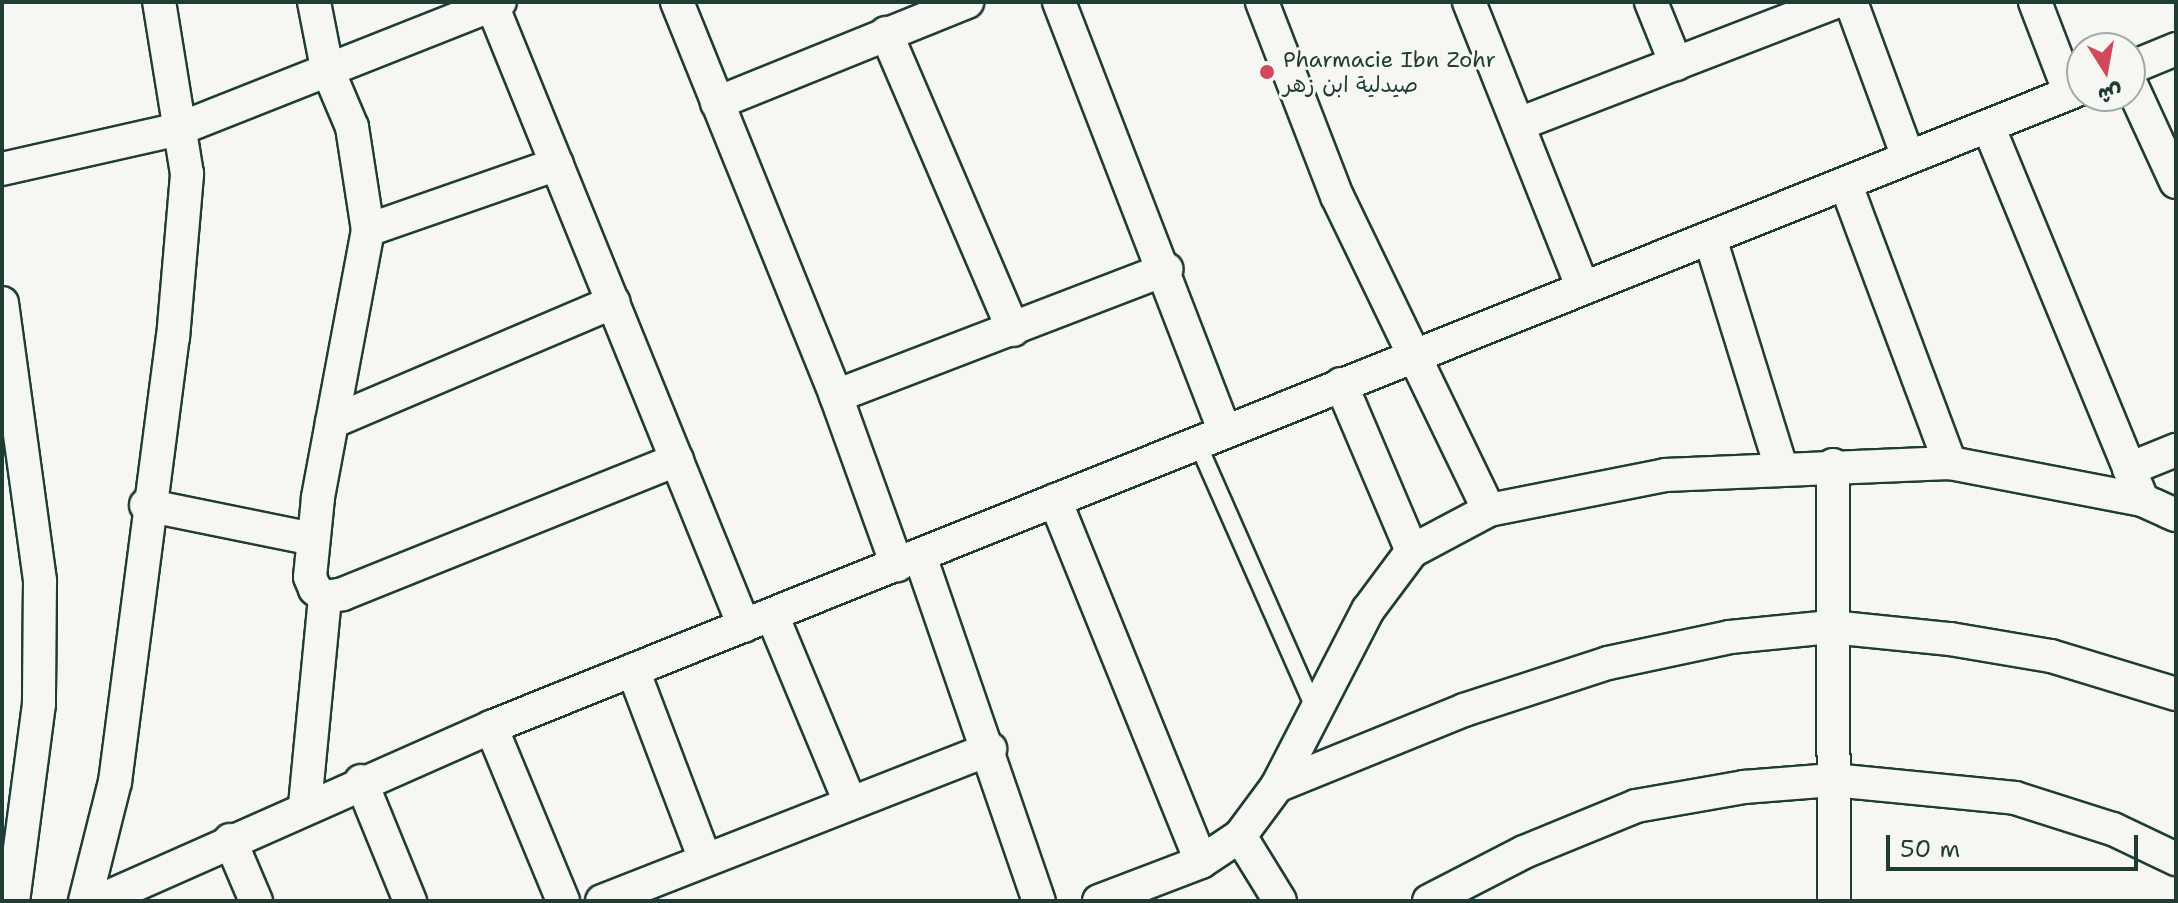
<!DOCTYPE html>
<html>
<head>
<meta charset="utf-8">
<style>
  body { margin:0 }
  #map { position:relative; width:2178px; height:903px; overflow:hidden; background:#f6f6f2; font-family:"Shantell Sans","Playpen Sans Arabic",sans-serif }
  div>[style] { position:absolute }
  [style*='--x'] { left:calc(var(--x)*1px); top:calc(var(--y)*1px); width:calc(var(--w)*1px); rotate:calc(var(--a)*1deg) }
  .roads { filter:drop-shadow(2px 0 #1f3d34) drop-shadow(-2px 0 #1f3d34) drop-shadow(0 2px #1f3d34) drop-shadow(0 -2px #1f3d34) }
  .service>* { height:16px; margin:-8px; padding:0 8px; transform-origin:8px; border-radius:8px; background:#f6f6f2 }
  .minor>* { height:32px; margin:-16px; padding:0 16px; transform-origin:16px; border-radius:16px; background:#f6f6f2 }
  .dots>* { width:22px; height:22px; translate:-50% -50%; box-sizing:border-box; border:4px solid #f6f6f2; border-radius:50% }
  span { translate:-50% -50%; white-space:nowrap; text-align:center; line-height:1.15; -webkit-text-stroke:6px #f6f6f2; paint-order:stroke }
  .poi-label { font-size:22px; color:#1f3d34 }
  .left { translate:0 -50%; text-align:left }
  .frame { position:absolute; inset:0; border:4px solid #1f3d34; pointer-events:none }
  .north { position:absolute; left:2066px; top:32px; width:80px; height:80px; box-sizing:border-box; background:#f6f6f2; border:2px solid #a0aca6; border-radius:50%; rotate:169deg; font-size:22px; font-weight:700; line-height:32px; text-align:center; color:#1f3d34 }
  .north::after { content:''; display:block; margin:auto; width:28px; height:36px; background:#d1495b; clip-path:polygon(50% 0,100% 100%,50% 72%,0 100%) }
  .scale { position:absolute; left:1886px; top:835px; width:252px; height:36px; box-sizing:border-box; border:4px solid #1f3d34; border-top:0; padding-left:10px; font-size:24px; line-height:28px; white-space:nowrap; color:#1f3d34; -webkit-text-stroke:6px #f6f6f2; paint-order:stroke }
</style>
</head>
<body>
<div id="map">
  <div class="roads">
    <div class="service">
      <i style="--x:1197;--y:442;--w:292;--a:66.2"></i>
    </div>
    <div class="minor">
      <i style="--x:314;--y:2;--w:67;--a:78.9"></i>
      <i style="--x:327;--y:68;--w:64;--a:67"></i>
      <i style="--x:352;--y:127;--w:104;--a:81.2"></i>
      <i style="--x:368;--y:230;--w:273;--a:100.6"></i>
      <i style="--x:318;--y:498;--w:79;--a:95.8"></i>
      <i style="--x:310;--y:577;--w:13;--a:67"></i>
      <i style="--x:315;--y:589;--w:13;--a:39"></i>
      <i style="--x:325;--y:597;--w:18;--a:-9"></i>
      <i style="--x:343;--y:594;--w:360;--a:-21.9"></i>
      <i style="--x:677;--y:2;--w:425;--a:68"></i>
      <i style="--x:836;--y:396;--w:180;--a:70.2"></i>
      <i style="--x:1059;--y:2;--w:459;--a:68.9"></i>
      <i style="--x:1262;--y:2;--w:208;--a:68.9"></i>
      <i style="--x:1337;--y:196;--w:349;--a:64.2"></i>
      <i style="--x:1469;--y:2;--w:308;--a:68.3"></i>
      <i style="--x:1651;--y:2;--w:67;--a:68"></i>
      <i style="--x:1851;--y:2;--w:165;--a:69.8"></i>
      <i style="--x:2035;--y:2;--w:97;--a:69"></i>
      <i style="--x:492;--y:5;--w:670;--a:67.91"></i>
      <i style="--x:886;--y:33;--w:323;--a:66.8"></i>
      <i style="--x:2130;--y:68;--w:50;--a:-22.4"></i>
      <i style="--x:2130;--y:82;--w:110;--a:65.3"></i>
      <i style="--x:717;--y:103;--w:270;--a:-22"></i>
      <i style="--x:1519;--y:124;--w:339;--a:-21.1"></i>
      <i style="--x:1989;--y:128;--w:402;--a:67.6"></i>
      <i style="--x:2;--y:169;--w:181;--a:-12.7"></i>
      <i style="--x:179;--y:129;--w:345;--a:-21.6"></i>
      <i style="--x:1846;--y:185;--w:297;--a:69.5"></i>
      <i style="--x:368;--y:230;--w:200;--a:-19.2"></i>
      <i style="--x:1710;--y:238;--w:241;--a:72.8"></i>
      <i style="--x:2;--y:303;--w:281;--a:82.2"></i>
      <i style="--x:40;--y:581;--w:123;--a:90.5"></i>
      <i style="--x:39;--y:704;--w:199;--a:97.5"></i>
      <i style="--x:1341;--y:384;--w:181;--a:67"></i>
      <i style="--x:836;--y:396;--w:354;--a:-21"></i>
      <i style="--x:332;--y:422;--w:306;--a:-23.1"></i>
      <i style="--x:1833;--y:465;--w:436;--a:89.9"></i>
      <i style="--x:2129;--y:469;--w:51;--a:-22"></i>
      <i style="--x:1055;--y:500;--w:390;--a:68"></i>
      <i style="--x:146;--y:505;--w:170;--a:11.5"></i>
      <i style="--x:920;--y:556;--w:365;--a:71"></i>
      <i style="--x:772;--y:615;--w:203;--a:67.4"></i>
      <i style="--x:633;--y:670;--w:203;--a:69.2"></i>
      <i style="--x:491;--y:727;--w:188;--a:67.5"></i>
      <i style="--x:361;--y:781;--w:130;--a:67.8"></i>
      <i style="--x:1277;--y:786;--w:202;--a:-22.1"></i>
      <i style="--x:1464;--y:710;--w:151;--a:-18.1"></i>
      <i style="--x:1608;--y:663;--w:125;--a:-12"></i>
      <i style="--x:1730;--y:637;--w:101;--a:-5.7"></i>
      <i style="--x:1831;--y:627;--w:120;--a:5.8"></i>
      <i style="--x:1950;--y:639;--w:102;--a:9.6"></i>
      <i style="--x:2051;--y:656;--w:131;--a:16.9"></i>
      <i style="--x:305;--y:805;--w:209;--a:-84.5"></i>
      <i style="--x:1240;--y:836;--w:76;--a:58.4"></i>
      <i style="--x:230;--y:840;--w:66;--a:66.9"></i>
      <i style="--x:85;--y:901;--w:123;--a:-75.9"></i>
      <i style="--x:115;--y:782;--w:448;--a:-82.6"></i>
      <i style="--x:173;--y:338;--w:165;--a:-85.1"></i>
      <i style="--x:187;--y:174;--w:174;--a:-99.2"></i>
      <i style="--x:99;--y:901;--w:429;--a:-23.9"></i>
      <i style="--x:491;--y:727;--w:1715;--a:-21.88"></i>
      <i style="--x:602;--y:901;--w:417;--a:-21.4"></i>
      <i style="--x:1099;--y:901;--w:109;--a:-20.9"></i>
      <i style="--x:1201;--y:862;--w:47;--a:-33.7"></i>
      <i style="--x:1240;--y:836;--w:62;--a:-53.5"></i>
      <i style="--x:1277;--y:786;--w:198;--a:-62.7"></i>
      <i style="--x:1368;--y:610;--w:74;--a:-53.3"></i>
      <i style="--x:1412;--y:551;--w:87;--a:-28"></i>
      <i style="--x:1489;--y:510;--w:179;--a:-11.2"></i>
      <i style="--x:1665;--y:475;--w:285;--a:-2.4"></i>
      <i style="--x:1950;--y:463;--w:196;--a:10.9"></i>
      <i style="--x:2142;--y:500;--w:37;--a:24"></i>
      <i style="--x:1429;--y:901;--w:107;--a:-27.3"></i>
      <i style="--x:1524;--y:852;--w:121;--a:-22.3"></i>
      <i style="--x:1636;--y:806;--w:110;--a:-10"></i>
      <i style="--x:1744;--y:787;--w:89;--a:-4.5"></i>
      <i style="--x:1833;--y:780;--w:183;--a:5.6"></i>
      <i style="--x:2015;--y:798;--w:103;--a:17.6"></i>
      <i style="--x:2113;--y:829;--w:70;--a:25.5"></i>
    </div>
  </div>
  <div class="dots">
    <i style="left:1267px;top:72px;background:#d1495b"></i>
  </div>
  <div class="poi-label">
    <span class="left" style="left:1283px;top:72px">Pharmacie Ibn Zohr<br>صيدلية ابن زهر</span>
  </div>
  <div class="frame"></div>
  <div class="north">ش</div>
  <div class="scale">50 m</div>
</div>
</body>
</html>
